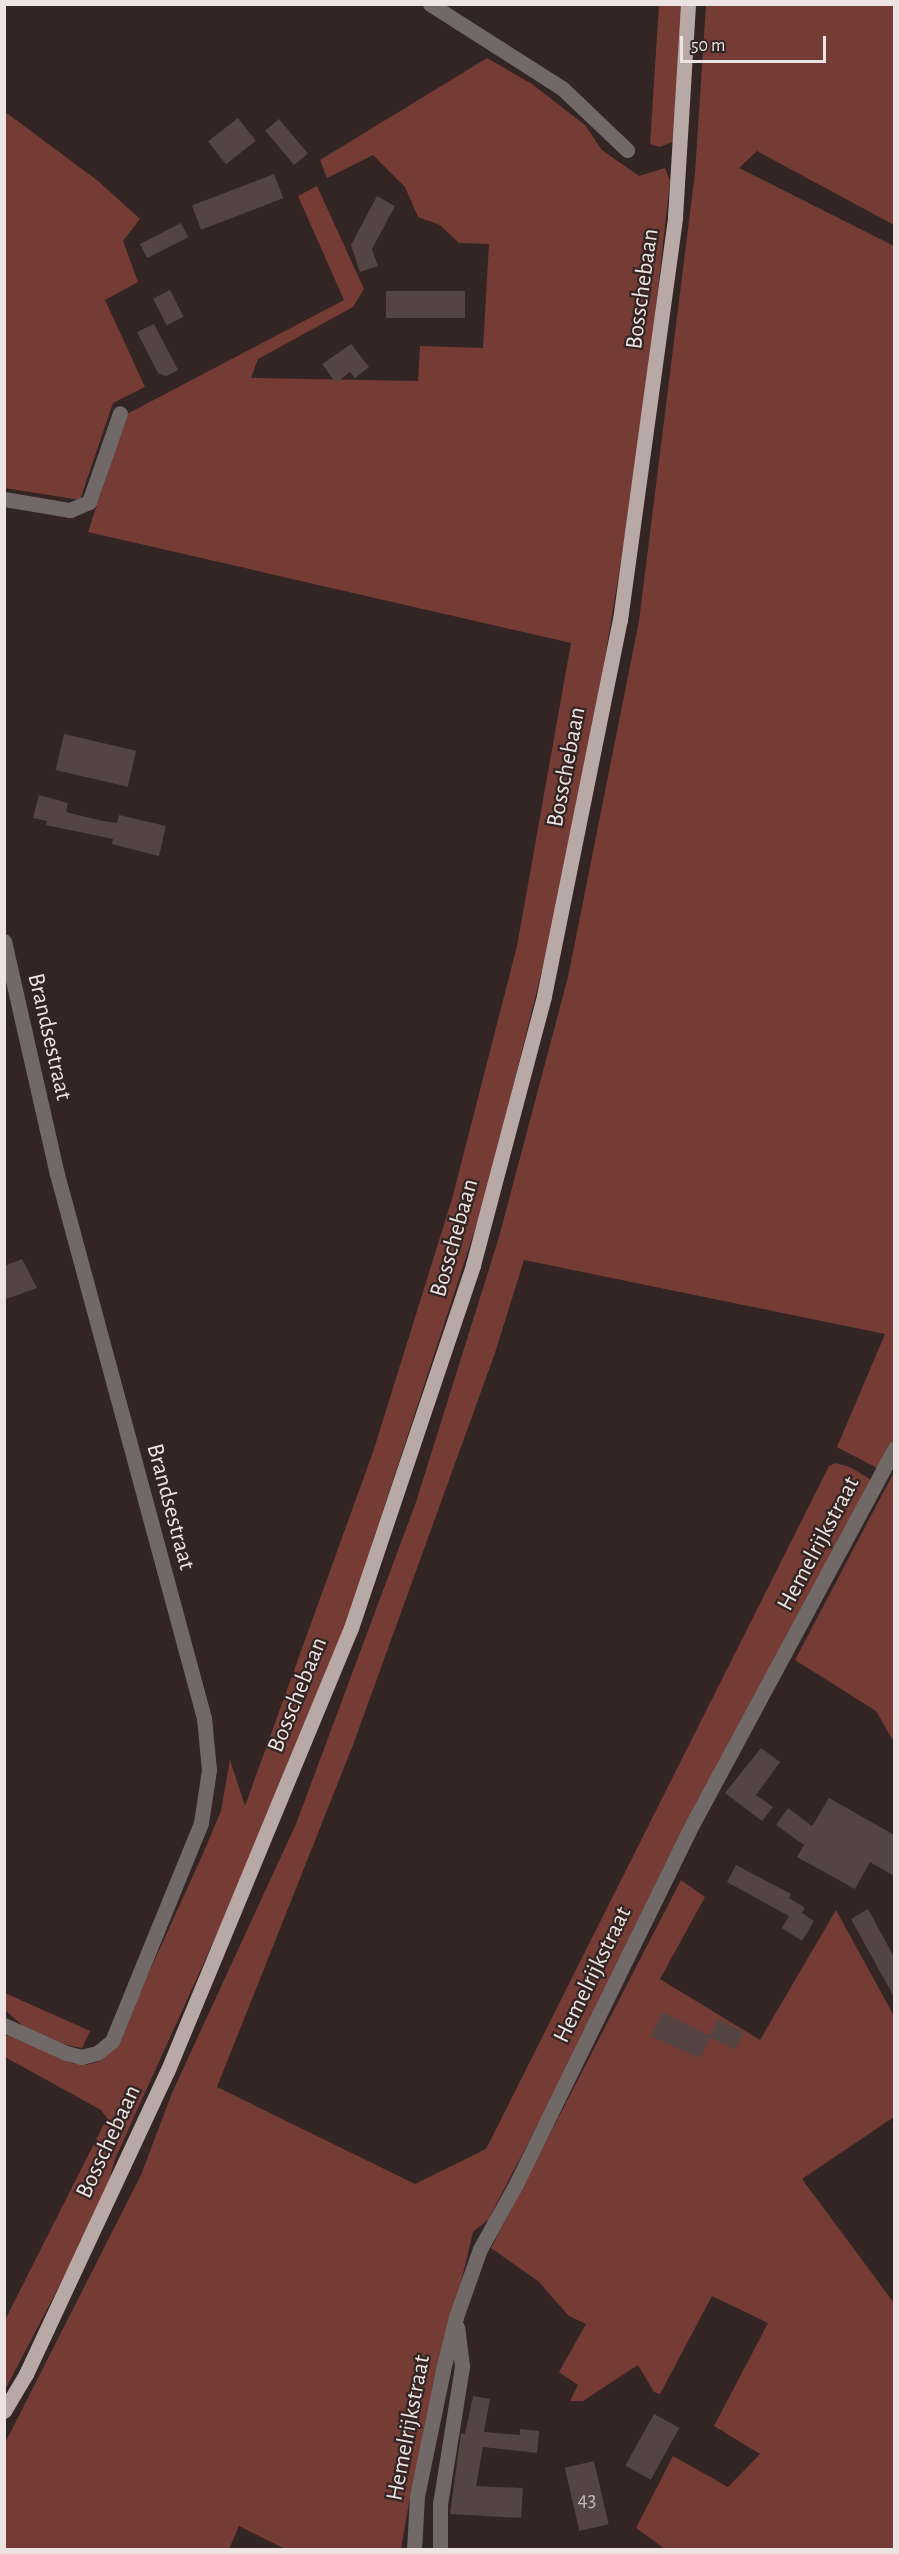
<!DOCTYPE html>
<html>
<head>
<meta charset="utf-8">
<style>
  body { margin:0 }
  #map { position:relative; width:899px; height:2554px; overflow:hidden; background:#332523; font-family:"Alegreya Sans",sans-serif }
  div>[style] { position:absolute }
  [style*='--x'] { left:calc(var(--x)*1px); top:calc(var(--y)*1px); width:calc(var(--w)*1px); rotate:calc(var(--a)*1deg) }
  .green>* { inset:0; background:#743c34 }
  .building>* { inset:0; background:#544542; transform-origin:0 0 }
  .minor>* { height:15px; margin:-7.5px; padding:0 7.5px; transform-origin:7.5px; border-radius:7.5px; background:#716968 }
  .major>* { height:15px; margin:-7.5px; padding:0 7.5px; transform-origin:7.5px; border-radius:7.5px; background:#b9a9a6 }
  span { translate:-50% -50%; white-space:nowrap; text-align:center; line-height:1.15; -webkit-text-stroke:4.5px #332523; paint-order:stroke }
  .number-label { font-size:21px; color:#c7bcba }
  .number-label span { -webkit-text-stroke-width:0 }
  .street-label { font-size:24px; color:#ede3e2 }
  .frame { position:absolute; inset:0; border:6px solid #ede3e2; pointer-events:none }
  .scale { position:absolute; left:680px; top:36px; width:146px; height:27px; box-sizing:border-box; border:3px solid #ede3e2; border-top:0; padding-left:8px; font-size:18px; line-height:21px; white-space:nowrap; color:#ede3e2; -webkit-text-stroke:4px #332523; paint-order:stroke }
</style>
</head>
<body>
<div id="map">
  <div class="green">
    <i style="clip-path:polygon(659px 5px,683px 5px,674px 141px,660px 147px,650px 144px)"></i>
    <i style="clip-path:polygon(706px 5px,894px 5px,894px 225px,757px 151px,739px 168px,894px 246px,894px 1440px,879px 1469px,837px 1447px,885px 1334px,524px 1260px,495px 1353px,353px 1745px,217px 2087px,415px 2184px,486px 2149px,829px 1466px,835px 1463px,850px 1467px,873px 1481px,488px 2220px,473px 2232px,411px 2491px,401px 2549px,285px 2549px,239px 2526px,229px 2549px,5px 2550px,5px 2443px,141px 2175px,172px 2093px,296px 1824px,416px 1502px,499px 1237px,568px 977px,639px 621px,695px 173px)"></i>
    <i style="clip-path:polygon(487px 58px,532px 84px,585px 125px,602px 150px,639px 176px,665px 168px,670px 181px,642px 432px,604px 664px,551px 934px,485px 1199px,346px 1624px,287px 1779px,115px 2159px,103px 2202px,5px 2390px,5px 2320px,107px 2118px,101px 2110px,5px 2057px,5px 2035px,30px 2042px,71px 2063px,86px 2065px,101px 2061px,119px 2038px,202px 1856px,221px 1811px,230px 1760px,245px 1806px,373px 1452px,452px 1199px,517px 946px,571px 643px,88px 532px,127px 414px,344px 300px,298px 196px,317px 186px,364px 289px,353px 307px,258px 359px,251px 378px,418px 381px,420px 346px,483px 348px,489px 244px,459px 243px,440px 225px,418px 217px,405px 187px,373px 155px,327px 178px,320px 160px)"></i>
    <i style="clip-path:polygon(4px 111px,98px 181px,140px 219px,123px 241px,138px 282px,105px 300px,145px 387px,113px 403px,80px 500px,5px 488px)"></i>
    <i style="clip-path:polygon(894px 1472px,894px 1742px,876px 1711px,795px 1660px)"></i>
    <i style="clip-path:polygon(681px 1880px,705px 1897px,660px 1979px,760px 2040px,836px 1910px,894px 2016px,894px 2117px,802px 2179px,894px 2303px,894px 2549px,665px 2549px,636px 2528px,673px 2456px,728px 2487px,760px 2454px,714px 2426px,768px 2323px,712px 2296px,660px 2394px,654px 2392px,638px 2365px,583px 2401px,570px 2401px,578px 2385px,559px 2372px,586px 2324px,569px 2316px,538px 2281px,491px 2248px)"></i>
    <i style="clip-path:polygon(5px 1993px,90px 2031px,82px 2048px,58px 2043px,24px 2027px,5px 2010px)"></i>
  </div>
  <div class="building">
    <i style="left:238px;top:118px;width:29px;height:38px;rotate:52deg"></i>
    <i style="left:279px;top:119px;width:45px;height:18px;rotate:50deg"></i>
    <i style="left:274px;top:174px;width:26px;height:88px;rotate:69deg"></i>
    <i style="clip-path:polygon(377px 196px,395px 206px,372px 249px,378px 266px,360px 272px,351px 245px)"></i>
    <i style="left:181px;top:223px;width:16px;height:46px;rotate:63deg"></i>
    <i style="left:170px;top:290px;width:30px;height:19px;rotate:63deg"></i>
    <i style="left:465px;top:291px;width:27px;height:79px;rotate:90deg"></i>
    <i style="clip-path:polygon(154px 324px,178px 370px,166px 376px,158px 373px,137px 332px)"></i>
    <i style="clip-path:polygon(351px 344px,369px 367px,355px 378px,350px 372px,336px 383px,322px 364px)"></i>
    <i style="left:64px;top:734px;width:74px;height:37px;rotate:13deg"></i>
    <i style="clip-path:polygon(39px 795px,68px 803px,66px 812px,103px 821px,117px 823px,119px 815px,166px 826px,159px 856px,112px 844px,113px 839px,46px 825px,47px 821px,33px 818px)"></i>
    <i style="clip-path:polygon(22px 1259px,37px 1288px,4px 1300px,4px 1266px)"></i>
    <i style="clip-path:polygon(761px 1748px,780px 1762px,756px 1795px,773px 1807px,762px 1821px,725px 1793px)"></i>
    <i style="clip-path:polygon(829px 1798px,894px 1835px,894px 1876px,870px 1862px,855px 1889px,797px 1857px,804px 1845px,776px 1825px,788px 1808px,812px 1826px)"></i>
    <i style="clip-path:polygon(736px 1865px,791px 1894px,789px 1898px,805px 1908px,802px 1913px,814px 1921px,802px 1941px,782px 1928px,789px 1916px,727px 1882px)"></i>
    <i style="clip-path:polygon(868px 1909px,894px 1957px,894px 1997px,851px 1919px)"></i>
    <i style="clip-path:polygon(663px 2012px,710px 2036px,718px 2019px,744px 2032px,735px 2050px,710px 2037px,700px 2058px,651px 2036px)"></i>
    <i style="clip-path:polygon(473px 2396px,490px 2399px,484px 2432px,520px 2435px,520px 2429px,539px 2431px,537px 2453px,483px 2447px,476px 2486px,523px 2488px,521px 2518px,450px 2514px,461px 2433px,465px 2434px)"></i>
    <i style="left:654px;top:2414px;width:29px;height:59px;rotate:29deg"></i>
    <i style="left:594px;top:2461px;width:65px;height:30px;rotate:77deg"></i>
  </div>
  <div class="minor">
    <i style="--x:430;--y:4;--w:156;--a:32.5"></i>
    <i style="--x:562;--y:88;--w:90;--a:43.6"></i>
    <i style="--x:4;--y:499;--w:67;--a:9.5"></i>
    <i style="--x:70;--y:510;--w:21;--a:-23"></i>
    <i style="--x:89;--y:502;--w:94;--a:-70.8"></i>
    <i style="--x:4;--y:941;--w:239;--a:77.2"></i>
    <i style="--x:57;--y:1174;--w:564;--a:74.88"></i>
    <i style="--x:204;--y:1718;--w:52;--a:84.5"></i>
    <i style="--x:209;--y:1770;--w:54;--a:98.6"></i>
    <i style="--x:201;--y:1823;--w:235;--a:112.2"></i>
    <i style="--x:112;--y:2041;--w:19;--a:141"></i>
    <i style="--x:97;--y:2053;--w:16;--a:166"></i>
    <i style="--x:81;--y:2057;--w:16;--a:-165"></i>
    <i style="--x:66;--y:2053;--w:68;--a:-155.7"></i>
    <i style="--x:414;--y:2550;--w:54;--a:-86.8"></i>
    <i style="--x:417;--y:2496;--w:129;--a:-78.3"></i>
    <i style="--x:443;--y:2370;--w:55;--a:-76.2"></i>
    <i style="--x:456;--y:2317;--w:72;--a:-70.6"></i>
    <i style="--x:480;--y:2249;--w:74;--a:-61"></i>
    <i style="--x:516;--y:2184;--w:402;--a:-63.9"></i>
    <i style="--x:693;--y:1823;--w:425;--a:-61.7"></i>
    <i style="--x:440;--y:2550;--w:46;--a:-90"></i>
    <i style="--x:440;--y:2504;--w:140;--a:-80.9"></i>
    <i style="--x:462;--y:2366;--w:39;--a:-97"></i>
  </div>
  <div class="major">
    <i style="--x:4;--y:2411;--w:43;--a:-59.3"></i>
    <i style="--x:26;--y:2374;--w:333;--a:-65"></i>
    <i style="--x:167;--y:2072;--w:481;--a:-67.5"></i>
    <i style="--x:351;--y:1628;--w:383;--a:-71.4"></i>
    <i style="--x:473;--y:1265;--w:278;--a:-75.2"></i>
    <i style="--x:544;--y:996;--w:384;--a:-78.6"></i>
    <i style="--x:620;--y:620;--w:407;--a:-82.2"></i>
    <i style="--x:675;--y:217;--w:213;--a:-86.5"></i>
  </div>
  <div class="number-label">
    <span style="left:587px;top:2500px">43</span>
  </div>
  <div class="street-label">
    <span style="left:643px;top:289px;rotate:-82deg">Bosschebaan</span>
    <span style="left:567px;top:767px;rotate:-79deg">Bosschebaan</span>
    <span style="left:49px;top:1037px;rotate:77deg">Brandsestraat</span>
    <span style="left:455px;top:1238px;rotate:-74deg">Bosschebaan</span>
    <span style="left:170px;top:1507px;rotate:75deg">Brandsestraat</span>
    <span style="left:819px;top:1544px;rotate:-62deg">Hemelrijkstraat</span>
    <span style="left:298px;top:1695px;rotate:-68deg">Bosschebaan</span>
    <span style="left:593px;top:1975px;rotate:-64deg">Hemelrijkstraat</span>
    <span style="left:109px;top:2142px;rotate:-65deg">Bosschebaan</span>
    <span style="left:409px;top:2428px;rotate:-79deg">Hemelrijkstraat</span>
  </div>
  <div class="frame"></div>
  <div class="scale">50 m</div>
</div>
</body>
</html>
